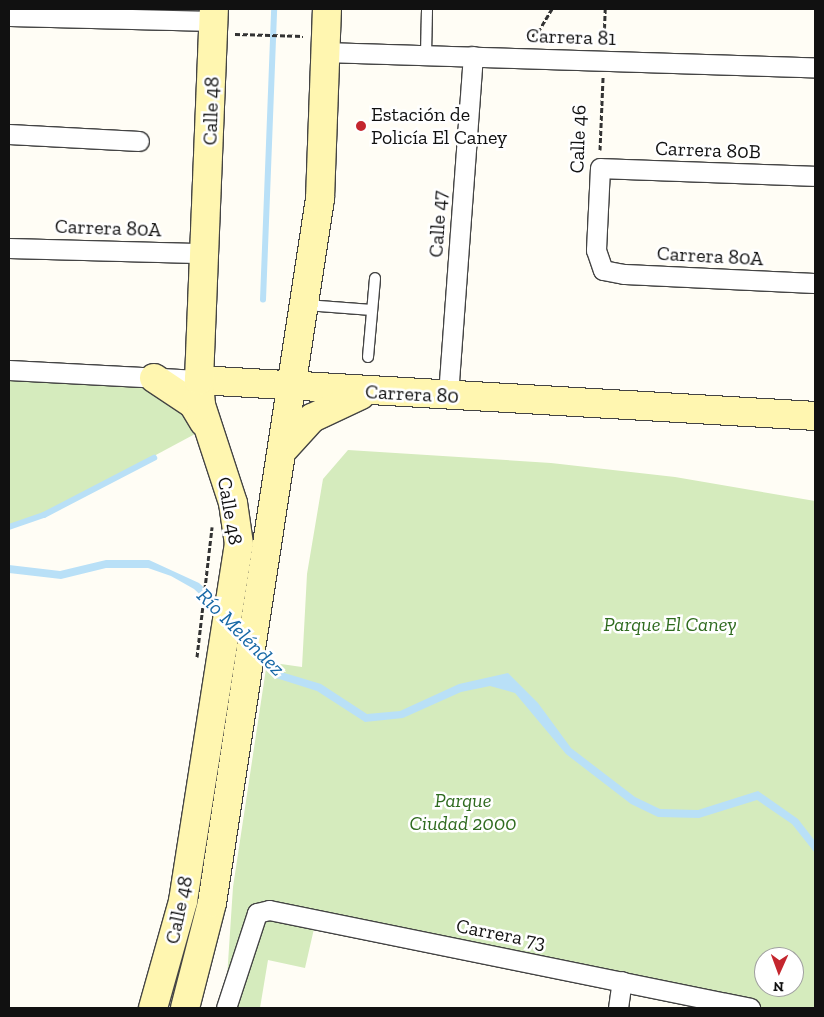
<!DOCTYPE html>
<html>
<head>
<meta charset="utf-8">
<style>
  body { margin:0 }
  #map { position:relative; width:824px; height:1017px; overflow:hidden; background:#fffdf5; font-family:"Zilla Slab",serif }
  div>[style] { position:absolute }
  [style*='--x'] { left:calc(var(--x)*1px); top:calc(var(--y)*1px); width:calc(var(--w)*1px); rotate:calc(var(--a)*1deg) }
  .green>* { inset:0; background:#d5ebbd }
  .water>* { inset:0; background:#b9e0f7 }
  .stream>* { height:5.5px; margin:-2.75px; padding:0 2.75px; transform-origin:2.75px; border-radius:2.75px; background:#b9e0f7 }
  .path>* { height:3px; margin-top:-1.5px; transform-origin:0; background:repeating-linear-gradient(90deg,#333 0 5px,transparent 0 7.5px) }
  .roads { filter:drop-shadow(1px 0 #444) drop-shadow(-1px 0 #444) drop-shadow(0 1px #444) drop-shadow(0 -1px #444) }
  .lane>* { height:10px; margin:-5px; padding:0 5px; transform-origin:5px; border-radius:5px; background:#fff }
  .street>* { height:19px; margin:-9.5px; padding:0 9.5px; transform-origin:9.5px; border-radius:9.5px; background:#fff }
  .secondary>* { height:28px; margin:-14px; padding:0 14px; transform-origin:14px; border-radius:14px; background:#fff6b0 }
  .dots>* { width:14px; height:14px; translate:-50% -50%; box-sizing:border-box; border:2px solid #fff; border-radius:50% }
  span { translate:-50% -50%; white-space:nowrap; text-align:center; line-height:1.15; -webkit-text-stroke:5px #fff; paint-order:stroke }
  .street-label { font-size:20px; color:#111 }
  .poi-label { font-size:20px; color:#111 }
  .left { translate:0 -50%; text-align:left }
  .park-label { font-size:20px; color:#2f6b1f; font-style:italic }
  .water-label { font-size:21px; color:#1768a6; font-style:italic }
  .frame { position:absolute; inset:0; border:10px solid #111; pointer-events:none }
  .north { position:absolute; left:754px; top:947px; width:50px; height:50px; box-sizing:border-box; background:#fff; border:1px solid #a0a0a0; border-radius:50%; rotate:182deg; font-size:14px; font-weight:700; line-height:20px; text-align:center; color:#111 }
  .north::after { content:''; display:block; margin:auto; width:18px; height:22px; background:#c4262e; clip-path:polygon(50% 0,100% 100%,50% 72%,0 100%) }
</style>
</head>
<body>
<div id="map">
  <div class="green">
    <i style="clip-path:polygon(9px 370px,154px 378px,208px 427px,44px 515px,9px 527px)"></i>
    <i style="clip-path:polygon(evenodd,348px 450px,551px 463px,675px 477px,815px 501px,815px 1008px,750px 1008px,316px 920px,305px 968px,268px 960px,260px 1008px,225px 1008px,233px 887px,267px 662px,302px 667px,307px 574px,323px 479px,348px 450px,764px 957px,794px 957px,794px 987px,764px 987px,764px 957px)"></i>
  </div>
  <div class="water">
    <i style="clip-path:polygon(106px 560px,149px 560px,199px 583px,247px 628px,278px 671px,321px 684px,367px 714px,400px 711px,459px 684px,508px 673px,538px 703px,571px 748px,635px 797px,660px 809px,698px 810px,758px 791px,798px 819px,815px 841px,815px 853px,792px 824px,757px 800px,699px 818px,658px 817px,631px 804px,566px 754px,515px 693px,490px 686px,461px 692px,403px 718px,365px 722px,317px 691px,273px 677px,241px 633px,194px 589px,171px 576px,148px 568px,106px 568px,61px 579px,9px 573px,9px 565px,60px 571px)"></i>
  </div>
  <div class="stream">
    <i style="--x:263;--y:300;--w:291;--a:-87.8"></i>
    <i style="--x:9;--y:527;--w:37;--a:-19"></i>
    <i style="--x:44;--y:515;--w:124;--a:-27.4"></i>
  </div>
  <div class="path">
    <i style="--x:235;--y:34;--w:68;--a:1.7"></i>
    <i style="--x:526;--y:40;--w:14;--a:-34"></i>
    <i style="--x:538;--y:32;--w:27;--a:-59"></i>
    <i style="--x:604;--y:43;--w:34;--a:-88"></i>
    <i style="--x:600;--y:150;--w:73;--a:-87.6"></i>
    <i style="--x:197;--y:657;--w:131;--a:-83.4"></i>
  </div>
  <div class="roads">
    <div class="lane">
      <i style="--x:426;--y:54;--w:45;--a:-88.7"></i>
      <i style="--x:306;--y:305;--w:66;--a:4.3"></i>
      <i style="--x:368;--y:357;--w:79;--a:-84.9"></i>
    </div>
    <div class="street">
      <i style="--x:9;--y:16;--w:205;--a:1.4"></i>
      <i style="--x:325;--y:52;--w:490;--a:1.8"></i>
      <i style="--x:9;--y:134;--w:130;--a:3.1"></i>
      <i style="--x:815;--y:176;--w:215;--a:-177.9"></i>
      <i style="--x:600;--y:168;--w:82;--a:92.8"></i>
      <i style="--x:596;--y:250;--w:21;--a:71"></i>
      <i style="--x:603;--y:270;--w:21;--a:11"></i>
      <i style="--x:624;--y:274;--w:191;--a:2.7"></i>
      <i style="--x:9;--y:248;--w:196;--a:1.5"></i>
      <i style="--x:9;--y:370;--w:190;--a:3"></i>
      <i style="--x:448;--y:395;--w:340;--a:-85.8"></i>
      <i style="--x:226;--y:1008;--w:100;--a:-71.9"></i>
      <i style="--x:257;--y:913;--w:12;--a:-14"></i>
      <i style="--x:269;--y:910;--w:491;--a:11.5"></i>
      <i style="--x:618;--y:1008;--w:27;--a:-82"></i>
    </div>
    <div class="secondary">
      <i style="--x:154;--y:378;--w:47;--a:33.7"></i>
      <i style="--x:193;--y:404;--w:21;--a:59"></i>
      <i style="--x:199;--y:380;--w:617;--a:3.34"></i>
      <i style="--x:282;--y:451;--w:45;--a:-47.7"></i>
      <i style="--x:312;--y:418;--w:54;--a:-25.1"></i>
      <i style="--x:153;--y:1008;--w:111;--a:-74.3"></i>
      <i style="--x:183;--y:901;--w:361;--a:-81.1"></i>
      <i style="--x:239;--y:544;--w:41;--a:-98.3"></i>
      <i style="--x:233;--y:503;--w:103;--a:-108.1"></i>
      <i style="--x:201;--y:405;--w:25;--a:-95"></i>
      <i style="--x:199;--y:380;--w:371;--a:-87.7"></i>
      <i style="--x:185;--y:1008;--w:108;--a:-75.6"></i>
      <i style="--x:212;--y:903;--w:712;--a:-81.28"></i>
      <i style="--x:320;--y:199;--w:190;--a:-87.9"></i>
    </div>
  </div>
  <div class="dots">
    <i style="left:361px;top:126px;background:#c4262e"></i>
  </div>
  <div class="street-label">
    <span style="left:571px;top:37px;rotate:2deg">Carrera 81</span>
    <span style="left:211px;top:111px;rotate:-88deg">Calle 48</span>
    <span style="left:578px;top:139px;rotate:-88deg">Calle 46</span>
    <span style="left:708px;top:150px;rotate:2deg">Carrera 80B</span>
    <span style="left:438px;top:224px;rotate:-86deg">Calle 47</span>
    <span style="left:108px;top:228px;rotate:2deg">Carrera 80A</span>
    <span style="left:710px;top:256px;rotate:3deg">Carrera 80A</span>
    <span style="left:412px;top:394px;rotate:3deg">Carrera 80</span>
    <span style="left:230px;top:511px;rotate:80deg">Calle 48</span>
    <span style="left:179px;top:910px;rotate:-78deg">Calle 48</span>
    <span style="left:501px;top:934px;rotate:11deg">Carrera 73</span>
  </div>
  <div class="poi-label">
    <span class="left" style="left:371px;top:126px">Estación de<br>Policía El Caney</span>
  </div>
  <div class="park-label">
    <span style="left:670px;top:624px">Parque El Caney</span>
    <span style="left:463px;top:812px">Parque<br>Ciudad 2000</span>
  </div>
  <div class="water-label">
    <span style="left:241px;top:632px;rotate:45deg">Río Meléndez</span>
  </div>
  <div class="frame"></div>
  <div class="north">N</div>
</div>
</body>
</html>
